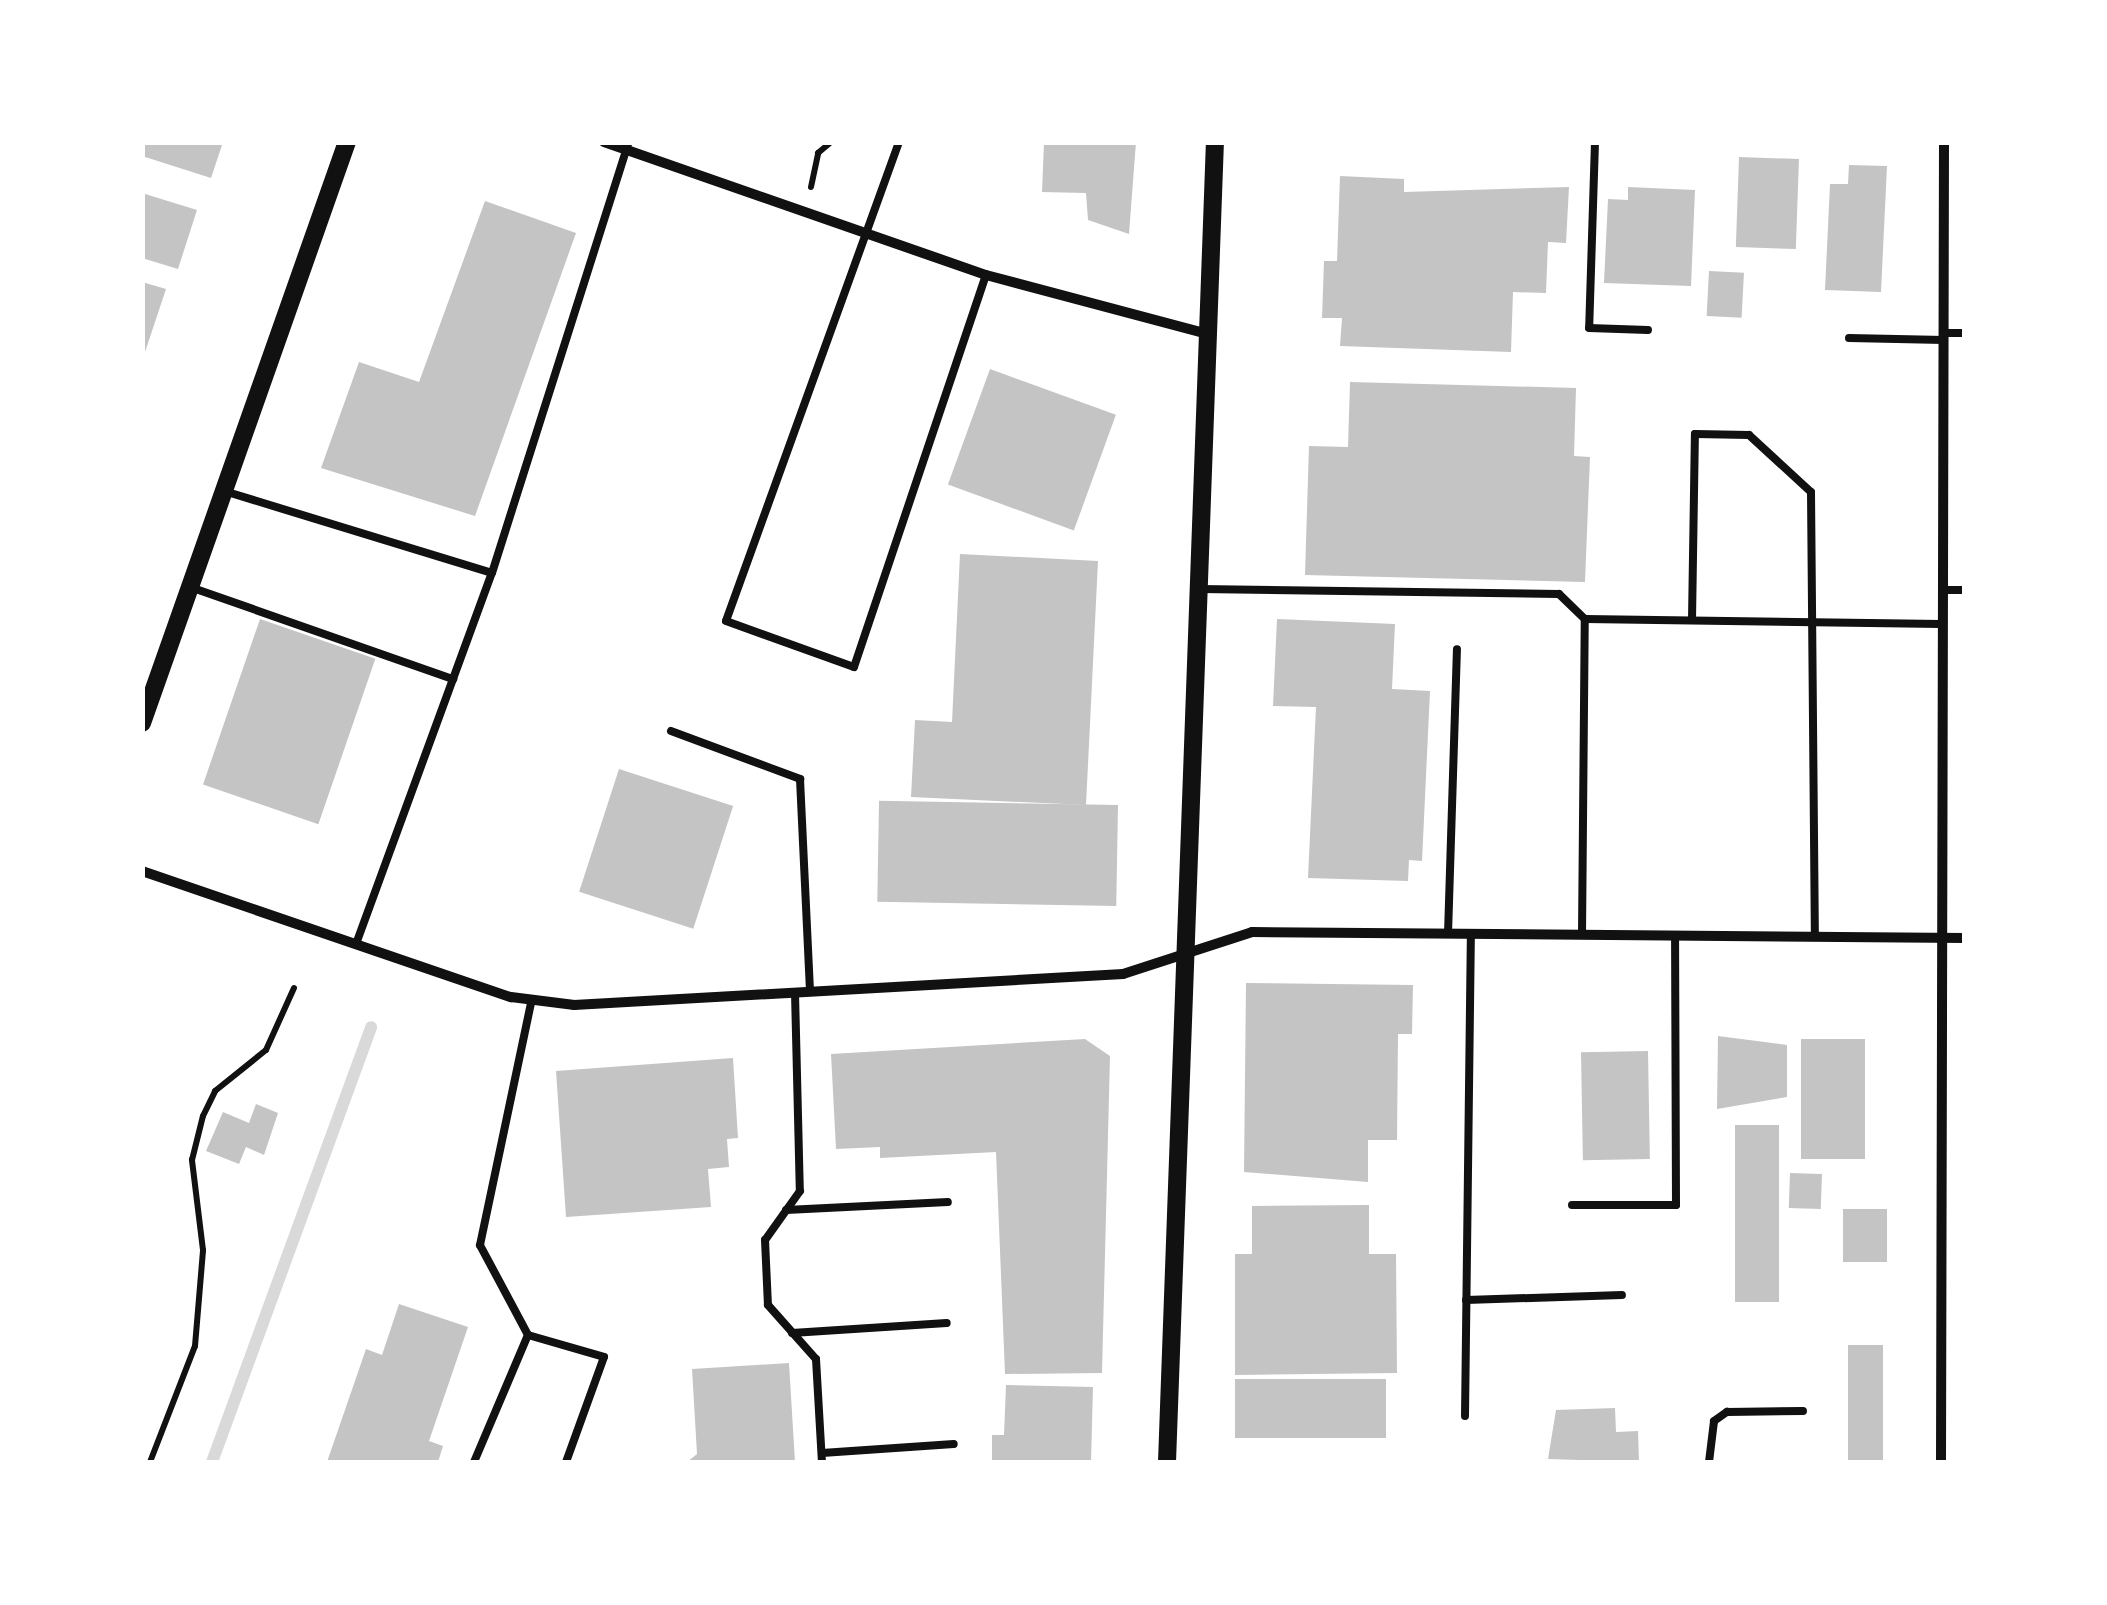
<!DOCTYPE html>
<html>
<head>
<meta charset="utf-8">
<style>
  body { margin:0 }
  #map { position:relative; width:2107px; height:1605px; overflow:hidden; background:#fff; font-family:"Exo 2",sans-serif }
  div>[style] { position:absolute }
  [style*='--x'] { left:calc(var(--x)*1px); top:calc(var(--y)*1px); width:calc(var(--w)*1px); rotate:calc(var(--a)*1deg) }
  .stream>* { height:12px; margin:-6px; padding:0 6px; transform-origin:6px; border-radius:6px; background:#d9d9d9 }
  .building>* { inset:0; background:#c4c4c4; transform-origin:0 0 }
  .path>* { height:6px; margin:-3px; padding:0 3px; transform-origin:3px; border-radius:3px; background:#111 }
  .service>* { height:8px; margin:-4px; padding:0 4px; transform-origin:4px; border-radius:4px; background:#111 }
  .minor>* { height:10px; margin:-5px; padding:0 5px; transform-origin:5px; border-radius:5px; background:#111 }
  .tertiary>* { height:18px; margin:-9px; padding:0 9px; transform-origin:9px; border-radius:9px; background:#111 }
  span { translate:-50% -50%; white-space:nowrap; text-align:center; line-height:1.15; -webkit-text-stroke:10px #fff; paint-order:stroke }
  .frame { position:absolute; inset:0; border:145px solid #fff; pointer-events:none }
</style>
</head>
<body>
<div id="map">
  <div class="stream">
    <i style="--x:212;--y:1462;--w:463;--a:-69.9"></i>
  </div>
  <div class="building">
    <i style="clip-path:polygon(142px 142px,223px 142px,211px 178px,142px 156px)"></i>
    <i style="clip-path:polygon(1044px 142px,1136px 142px,1129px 234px,1088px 220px,1086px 193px,1042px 192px)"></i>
    <i style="left:1739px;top:157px;width:60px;height:90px;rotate:2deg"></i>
    <i style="clip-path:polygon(1849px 165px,1887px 166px,1881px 292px,1825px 290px,1830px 184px,1848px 184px)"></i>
    <i style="clip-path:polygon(1340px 176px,1404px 179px,1404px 192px,1569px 187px,1566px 243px,1548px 242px,1546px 293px,1513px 292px,1511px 352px,1340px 346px,1342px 318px,1322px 318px,1324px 261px,1337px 261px)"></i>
    <i style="clip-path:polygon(1628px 187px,1695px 190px,1691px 286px,1604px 283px,1608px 199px,1628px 200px)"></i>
    <i style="clip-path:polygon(142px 193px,197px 210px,178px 269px,142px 258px)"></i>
    <i style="clip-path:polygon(485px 201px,576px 233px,475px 516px,321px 468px,359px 362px,419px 382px)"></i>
    <i style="left:1709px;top:271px;width:35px;height:45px;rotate:3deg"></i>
    <i style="clip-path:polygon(142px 282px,166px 289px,143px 358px,142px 358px)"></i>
    <i style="left:990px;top:369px;width:134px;height:123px;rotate:20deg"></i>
    <i style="clip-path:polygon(1350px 382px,1576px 388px,1574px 456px,1590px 457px,1585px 582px,1305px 575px,1309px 446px,1348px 447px)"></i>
    <i style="clip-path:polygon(960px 554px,1098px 561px,1086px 805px,911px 797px,915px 720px,952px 722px)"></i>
    <i style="left:260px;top:619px;width:122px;height:175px;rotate:19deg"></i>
    <i style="clip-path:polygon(1277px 619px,1395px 624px,1392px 689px,1430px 691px,1422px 861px,1409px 860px,1408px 881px,1308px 878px,1316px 707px,1273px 706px)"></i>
    <i style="left:619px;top:769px;width:120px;height:129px;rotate:18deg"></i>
    <i style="left:1118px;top:805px;width:101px;height:239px;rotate:91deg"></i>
    <i style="clip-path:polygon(1246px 983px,1413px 985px,1412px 1034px,1398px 1034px,1397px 1140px,1368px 1140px,1368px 1182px,1244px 1172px)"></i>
    <i style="clip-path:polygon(1718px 1036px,1787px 1045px,1787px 1097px,1717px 1109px)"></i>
    <i style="clip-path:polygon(1085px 1039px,1110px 1056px,1102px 1373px,1005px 1374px,996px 1152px,880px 1158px,880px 1147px,836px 1149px,831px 1054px)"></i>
    <i style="left:1865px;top:1039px;width:120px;height:64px;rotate:90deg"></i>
    <i style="left:1648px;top:1051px;width:108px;height:67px;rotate:89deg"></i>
    <i style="clip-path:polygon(733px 1058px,738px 1138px,727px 1139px,729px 1167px,708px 1169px,711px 1207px,566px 1217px,556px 1071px)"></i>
    <i style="clip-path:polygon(256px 1104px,278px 1113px,264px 1155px,246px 1147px,239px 1164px,206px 1151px,223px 1112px,249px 1123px)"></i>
    <i style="left:1735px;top:1125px;width:44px;height:177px"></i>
    <i style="left:1790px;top:1173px;width:32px;height:35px;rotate:2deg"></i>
    <i style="clip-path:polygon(1369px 1205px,1369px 1254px,1396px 1254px,1397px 1373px,1235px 1375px,1235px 1254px,1252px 1254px,1252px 1206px)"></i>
    <i style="left:1843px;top:1209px;width:44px;height:53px"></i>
    <i style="clip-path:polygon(399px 1304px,468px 1327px,429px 1441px,443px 1446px,438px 1462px,327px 1462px,366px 1349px,382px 1355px)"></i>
    <i style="left:1848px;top:1345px;width:35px;height:117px"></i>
    <i style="clip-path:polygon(789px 1363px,795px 1462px,687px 1462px,697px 1454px,692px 1369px)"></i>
    <i style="left:1386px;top:1379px;width:59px;height:151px;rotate:90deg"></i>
    <i style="clip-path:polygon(1006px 1385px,1093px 1387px,1091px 1462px,992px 1462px,992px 1435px,1004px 1435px)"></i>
    <i style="clip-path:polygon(1615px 1408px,1616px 1432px,1638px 1431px,1639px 1462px,1548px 1459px,1556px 1410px)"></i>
  </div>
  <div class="path">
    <i style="--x:811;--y:187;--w:35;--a:-78"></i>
    <i style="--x:818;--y:153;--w:17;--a:-40"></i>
    <i style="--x:150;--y:1462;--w:124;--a:-68.8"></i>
    <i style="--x:195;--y:1346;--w:96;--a:-85.2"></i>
    <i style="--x:203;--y:1250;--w:91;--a:-97"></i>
    <i style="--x:192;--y:1160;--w:45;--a:-76"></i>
    <i style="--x:203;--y:1116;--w:28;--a:-64"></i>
    <i style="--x:215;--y:1091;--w:65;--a:-38.8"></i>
    <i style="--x:266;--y:1050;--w:68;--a:-65.7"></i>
  </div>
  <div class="service">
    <i style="--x:899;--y:142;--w:509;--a:109.86"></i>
    <i style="--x:726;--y:621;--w:136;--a:19.8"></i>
    <i style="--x:854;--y:667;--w:414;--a:-71.4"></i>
    <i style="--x:1595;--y:142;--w:186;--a:91.8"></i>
    <i style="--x:1589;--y:328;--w:59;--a:1.9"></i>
    <i style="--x:1944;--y:333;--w:20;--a:0"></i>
    <i style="--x:1849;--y:338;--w:95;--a:1.2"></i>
    <i style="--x:224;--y:491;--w:280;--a:17"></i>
    <i style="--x:190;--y:587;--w:279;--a:19.3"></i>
    <i style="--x:1200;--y:589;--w:359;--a:0.8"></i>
    <i style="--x:1559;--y:594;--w:36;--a:44"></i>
    <i style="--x:1942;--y:590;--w:22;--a:0"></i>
    <i style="--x:1692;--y:620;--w:186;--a:-89.1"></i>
    <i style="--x:1695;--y:434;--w:54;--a:1.1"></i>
    <i style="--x:1749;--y:435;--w:84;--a:42.6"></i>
    <i style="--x:1811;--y:492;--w:444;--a:89.5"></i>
    <i style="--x:671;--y:731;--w:138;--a:20.4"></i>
    <i style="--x:800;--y:779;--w:213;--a:87.3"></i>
    <i style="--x:1448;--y:934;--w:285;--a:-88.2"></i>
    <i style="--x:1582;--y:935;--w:316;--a:-89.5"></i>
    <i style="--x:1585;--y:619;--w:356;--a:0.8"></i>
    <i style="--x:356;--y:944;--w:395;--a:-69.9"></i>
    <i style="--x:492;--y:573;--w:452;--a:-72.4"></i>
    <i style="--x:795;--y:993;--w:198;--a:88.6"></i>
    <i style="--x:800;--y:1191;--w:60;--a:125.5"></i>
    <i style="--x:765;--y:1240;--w:65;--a:87.4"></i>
    <i style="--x:768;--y:1305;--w:72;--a:48.4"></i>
    <i style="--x:816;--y:1359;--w:103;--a:86.7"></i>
    <i style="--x:1572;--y:1205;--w:104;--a:0"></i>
    <i style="--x:1676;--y:1205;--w:270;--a:-90.2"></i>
    <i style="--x:786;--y:1210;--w:162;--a:-2.8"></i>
    <i style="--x:1466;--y:1300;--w:156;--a:-1.8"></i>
    <i style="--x:792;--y:1333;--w:155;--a:-3.7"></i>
    <i style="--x:528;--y:1335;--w:102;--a:-118.1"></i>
    <i style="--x:480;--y:1245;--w:248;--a:-78.1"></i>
    <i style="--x:1465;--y:1416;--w:482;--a:-89.3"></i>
    <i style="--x:822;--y:1453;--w:132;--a:-3.9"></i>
    <i style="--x:474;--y:1462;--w:138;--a:-67"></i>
    <i style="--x:528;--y:1335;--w:79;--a:16.1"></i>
    <i style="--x:604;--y:1357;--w:112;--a:109.9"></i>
    <i style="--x:1709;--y:1462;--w:41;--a:-83"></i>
    <i style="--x:1714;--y:1421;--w:16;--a:-35"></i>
    <i style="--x:1727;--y:1412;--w:76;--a:-0.8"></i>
  </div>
  <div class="minor">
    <i style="--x:604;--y:142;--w:404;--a:19.2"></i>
    <i style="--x:986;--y:275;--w:230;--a:14.9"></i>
    <i style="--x:142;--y:871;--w:390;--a:18.9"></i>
    <i style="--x:511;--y:997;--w:64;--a:7.2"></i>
    <i style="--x:574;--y:1005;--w:550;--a:-3.23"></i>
    <i style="--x:1123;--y:974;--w:136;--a:-18"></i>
    <i style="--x:1252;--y:932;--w:712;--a:0.48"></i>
    <i style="--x:1941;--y:1462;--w:1320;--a:-89.87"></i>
  </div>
  <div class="tertiary">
    <i style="--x:142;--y:723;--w:616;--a:-70.57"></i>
    <i style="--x:1167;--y:1462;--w:1321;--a:-87.92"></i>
  </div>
  <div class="frame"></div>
</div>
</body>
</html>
